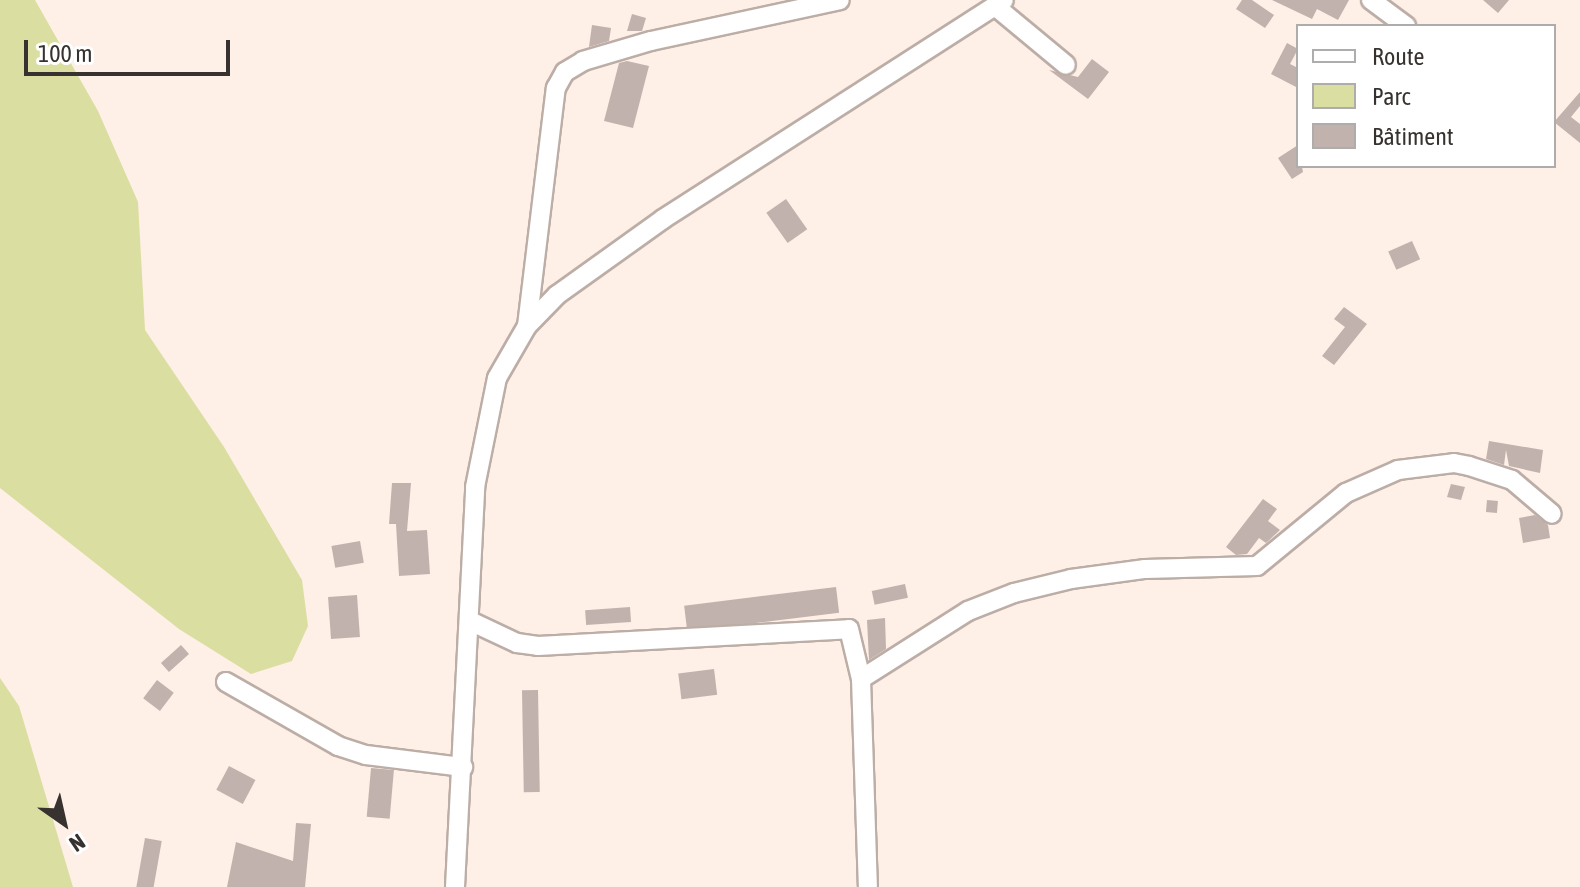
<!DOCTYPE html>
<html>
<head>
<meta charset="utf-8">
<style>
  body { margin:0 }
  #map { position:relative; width:1580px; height:887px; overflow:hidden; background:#feefe7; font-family:"Asap Condensed",sans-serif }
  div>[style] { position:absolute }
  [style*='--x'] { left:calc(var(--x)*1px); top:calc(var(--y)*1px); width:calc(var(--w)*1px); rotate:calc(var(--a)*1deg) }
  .green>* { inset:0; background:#dadea0 }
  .building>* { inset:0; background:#c2b2ad; transform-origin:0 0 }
  .roads { filter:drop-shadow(2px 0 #bcaea6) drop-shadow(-2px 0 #bcaea6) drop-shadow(0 2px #bcaea6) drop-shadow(0 -2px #bcaea6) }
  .minor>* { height:18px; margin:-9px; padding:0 9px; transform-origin:9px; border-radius:9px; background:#fff }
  span { translate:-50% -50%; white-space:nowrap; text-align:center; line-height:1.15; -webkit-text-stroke:8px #fff; paint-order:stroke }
  .legend { position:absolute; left:1296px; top:24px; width:260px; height:144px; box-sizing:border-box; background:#fff; border:2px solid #afadac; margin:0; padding:10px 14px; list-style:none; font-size:24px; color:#37322f }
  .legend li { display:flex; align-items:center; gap:16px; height:40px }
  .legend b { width:40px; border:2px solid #afadac }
  .north { position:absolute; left:24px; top:783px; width:80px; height:80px; -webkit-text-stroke:6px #fff; paint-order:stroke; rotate:146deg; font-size:22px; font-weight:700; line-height:32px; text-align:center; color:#37322f }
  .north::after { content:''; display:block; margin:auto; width:28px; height:36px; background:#37322f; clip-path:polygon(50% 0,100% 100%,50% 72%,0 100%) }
  .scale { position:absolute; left:24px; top:40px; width:206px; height:36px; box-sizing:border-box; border:4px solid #37322f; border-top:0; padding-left:10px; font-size:24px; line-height:28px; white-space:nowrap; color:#37322f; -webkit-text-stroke:6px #fff; paint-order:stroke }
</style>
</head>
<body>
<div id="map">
  <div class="green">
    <i style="clip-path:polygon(0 0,35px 0,98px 111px,138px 202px,145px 330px,224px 447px,302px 580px,308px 626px,292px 661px,251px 674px,179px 629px,0 488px)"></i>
    <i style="clip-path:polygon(0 678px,19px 706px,73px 887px,0 887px)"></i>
  </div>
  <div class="building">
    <i style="clip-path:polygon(1242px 0,1252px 0,1274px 15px,1265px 28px,1236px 9px)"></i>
    <i style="clip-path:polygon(1272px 0,1349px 0,1338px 20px,1317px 9px,1312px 19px)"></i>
    <i style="clip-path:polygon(1483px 0,1509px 0,1498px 13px)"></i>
    <i style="clip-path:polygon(632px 14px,646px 18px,642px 31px,627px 31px)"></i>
    <i style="clip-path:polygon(592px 25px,611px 28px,609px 41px,589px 47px)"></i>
    <i style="clip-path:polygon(1287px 43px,1298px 49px,1290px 64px,1298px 68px,1298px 88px,1271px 74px)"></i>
    <i style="clip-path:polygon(1092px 59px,1109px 72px,1088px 99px,1049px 70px,1078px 77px)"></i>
    <i style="clip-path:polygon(627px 61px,649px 66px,633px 128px,604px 121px,619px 63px)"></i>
    <i style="clip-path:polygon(1580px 92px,1580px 106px,1571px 117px,1580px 124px,1580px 143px,1554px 122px)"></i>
    <i style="clip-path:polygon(1298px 145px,1303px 172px,1292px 179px,1278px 158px)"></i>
    <i style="left:786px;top:199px;width:37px;height:24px;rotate:55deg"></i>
    <i style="left:1412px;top:241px;width:20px;height:26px;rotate:66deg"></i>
    <i style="clip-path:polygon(1344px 307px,1367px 324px,1334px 365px,1322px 356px,1345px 327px,1334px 319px)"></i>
    <i style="clip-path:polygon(1489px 441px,1543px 450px,1540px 473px,1509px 466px,1506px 450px,1504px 465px,1486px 459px)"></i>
    <i style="clip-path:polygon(392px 483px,411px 483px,407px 531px,427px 530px,430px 574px,399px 576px,396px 524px,389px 524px)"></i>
    <i style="clip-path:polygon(1451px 484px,1465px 487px,1461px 500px,1447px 497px)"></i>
    <i style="clip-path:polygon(1263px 499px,1277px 509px,1268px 521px,1280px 530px,1266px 543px,1259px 538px,1247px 554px,1236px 555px,1226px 547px)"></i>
    <i style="left:1487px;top:500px;width:11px;height:12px;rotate:5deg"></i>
    <i style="clip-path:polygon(1535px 515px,1548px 525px,1550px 538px,1523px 543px,1519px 518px)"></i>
    <i style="left:360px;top:541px;width:22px;height:29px;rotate:80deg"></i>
    <i style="left:905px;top:584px;width:14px;height:34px;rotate:78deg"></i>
    <i style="left:836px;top:587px;width:26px;height:153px;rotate:83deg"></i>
    <i style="left:357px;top:595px;width:42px;height:29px;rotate:86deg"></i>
    <i style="left:630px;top:607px;width:15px;height:45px;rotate:86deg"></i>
    <i style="clip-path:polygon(885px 618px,886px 649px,869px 660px,867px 620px)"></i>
    <i style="left:181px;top:645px;width:12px;height:27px;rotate:48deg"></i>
    <i style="left:714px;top:669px;width:26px;height:36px;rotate:83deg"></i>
    <i style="left:157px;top:680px;width:21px;height:23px;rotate:37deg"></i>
    <i style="left:538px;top:690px;width:102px;height:16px;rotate:89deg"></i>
    <i style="left:229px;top:766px;width:30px;height:27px;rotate:28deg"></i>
    <i style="left:371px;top:768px;width:23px;height:49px;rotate:5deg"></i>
    <i style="clip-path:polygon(296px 823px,311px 824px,305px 887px,227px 887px,236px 842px,293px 861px)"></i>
    <i style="left:145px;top:838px;width:17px;height:50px;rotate:10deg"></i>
  </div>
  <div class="roads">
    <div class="minor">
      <i style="--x:1371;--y:0;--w:44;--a:36.6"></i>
      <i style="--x:995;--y:6;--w:92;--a:39.7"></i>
      <i style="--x:527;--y:326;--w:240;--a:-83.1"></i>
      <i style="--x:556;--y:88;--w:18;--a:-61"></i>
      <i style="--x:565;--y:72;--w:21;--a:-31"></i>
      <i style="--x:583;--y:61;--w:71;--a:-16.4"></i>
      <i style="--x:651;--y:41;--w:193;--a:-12.2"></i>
      <i style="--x:470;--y:621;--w:52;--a:25.1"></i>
      <i style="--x:517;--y:643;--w:21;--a:8"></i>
      <i style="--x:538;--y:646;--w:311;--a:-3.1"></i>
      <i style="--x:849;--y:629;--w:51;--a:76.5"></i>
      <i style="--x:861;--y:679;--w:208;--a:88.1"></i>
      <i style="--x:861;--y:679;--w:127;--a:-32.4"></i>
      <i style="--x:968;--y:611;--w:49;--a:-21.4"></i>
      <i style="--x:1014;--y:593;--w:59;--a:-13.8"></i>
      <i style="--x:1071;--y:579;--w:75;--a:-7.7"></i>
      <i style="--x:1145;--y:569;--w:112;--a:-1.5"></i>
      <i style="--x:1257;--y:566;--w:115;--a:-39.4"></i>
      <i style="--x:1346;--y:493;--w:57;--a:-23.9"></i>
      <i style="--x:1398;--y:470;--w:56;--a:-7.1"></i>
      <i style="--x:1454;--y:463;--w:15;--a:11"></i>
      <i style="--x:1469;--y:466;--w:45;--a:18"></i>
      <i style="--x:1512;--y:480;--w:52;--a:40.4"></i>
      <i style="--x:226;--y:682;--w:129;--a:29.7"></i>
      <i style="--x:338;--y:746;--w:29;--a:18"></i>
      <i style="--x:366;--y:755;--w:98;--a:7.1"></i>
      <i style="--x:455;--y:887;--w:400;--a:-87.1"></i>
      <i style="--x:475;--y:487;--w:111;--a:-78.6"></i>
      <i style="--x:497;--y:378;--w:60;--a:-60"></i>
      <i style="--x:527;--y:326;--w:43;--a:-45.9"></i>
      <i style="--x:557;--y:295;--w:130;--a:-35.6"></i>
      <i style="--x:663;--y:219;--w:405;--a:-32.7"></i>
    </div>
  </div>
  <ul class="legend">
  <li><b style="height:10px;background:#fff"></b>Route</li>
  <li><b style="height:22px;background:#dadea0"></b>Parc</li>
  <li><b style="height:22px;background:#c2b2ad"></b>Bâtiment</li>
  </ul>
  <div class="north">N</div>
  <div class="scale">100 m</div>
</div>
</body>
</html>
